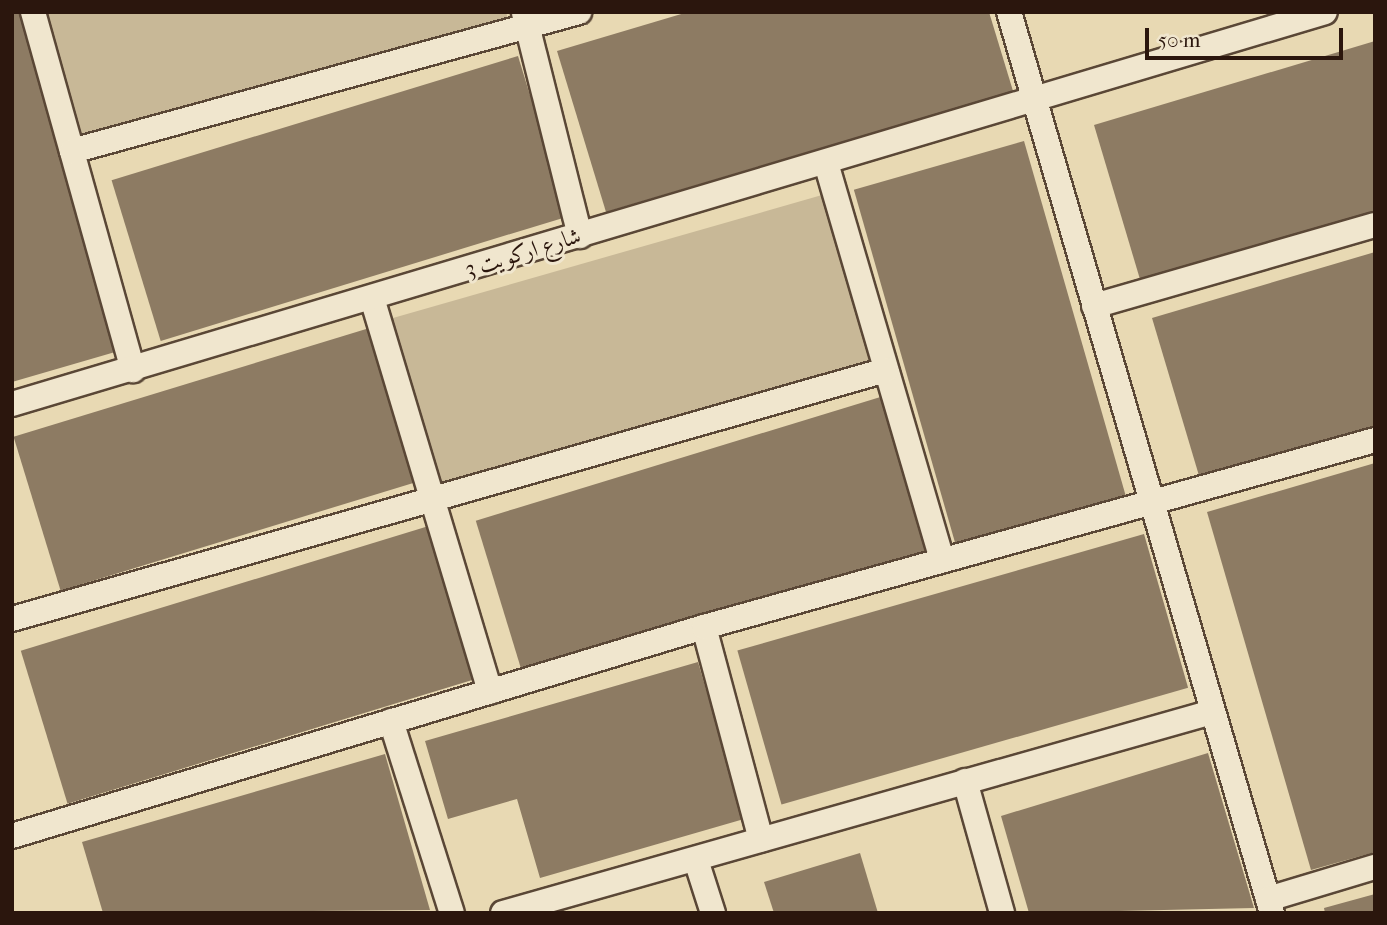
<!DOCTYPE html>
<html>
<head>
<meta charset="utf-8">
<style>
  body { margin:0 }
  #map { position:relative; width:1387px; height:925px; overflow:hidden; background:#e8d9b3; font-family:"IM FELL French Canon",Amiri,serif }
  div>[style] { position:absolute }
  [style*='--x'] { left:calc(var(--x)*1px); top:calc(var(--y)*1px); width:calc(var(--w)*1px); rotate:calc(var(--a)*1deg) }
  .green>* { inset:0; background:#c8b897; transform-origin:0 0 }
  .building>* { inset:0; background:#8d7b63; transform-origin:0 0 }
  .roads { filter:drop-shadow(2px 0 #5a4736) drop-shadow(-2px 0 #5a4736) drop-shadow(0 2px #5a4736) drop-shadow(0 -2px #5a4736) }
  .street>* { height:24px; margin:-12px; padding:0 12px; transform-origin:12px; border-radius:12px; background:#f0e6ce }
  span { translate:-50% -50%; white-space:nowrap; text-align:center; line-height:1.15; -webkit-text-stroke:6px #f0e6ce; paint-order:stroke }
  .street-label { font-size:23px; color:#2b160d }
  .frame { position:absolute; inset:0; border:14px solid #2b160d; pointer-events:none }
  .scale { position:absolute; left:1145px; top:28px; width:198px; height:32px; box-sizing:border-box; border:4px solid #2b160d; border-top:0; padding-left:9px; font-size:21px; line-height:24px; white-space:nowrap; color:#2b160d; -webkit-text-stroke:5px #f0e6ce; paint-order:stroke }
</style>
</head>
<body>
<div id="map">
  <div class="green">
    <i style="clip-path:polygon(41px 12px,506px 12px,508px 19px,84px 140px)"></i>
    <i style="left:829px;top:193px;width:178px;height:459px;rotate:74deg"></i>
  </div>
  <div class="building">
    <i style="clip-path:polygon(12px 12px,24px 12px,122px 350px,12px 382px)"></i>
    <i style="clip-path:polygon(688px 12px,989px 12px,1013px 91px,606px 212px,557px 51px)"></i>
    <i style="clip-path:polygon(1375px 41px,1375px 216px,1142px 286px,1094px 125px)"></i>
    <i style="left:518px;top:56px;width:168px;height:425px;rotate:73deg"></i>
    <i style="left:1024px;top:141px;width:373px;height:177px;rotate:74deg"></i>
    <i style="clip-path:polygon(1375px 252px,1375px 427px,1200px 479px,1152px 318px)"></i>
    <i style="left:376px;top:326px;width:161px;height:379px;rotate:73deg"></i>
    <i style="left:887px;top:395px;width:160px;height:430px;rotate:73deg"></i>
    <i style="clip-path:polygon(1375px 463px,1375px 852px,1311px 870px,1207px 512px)"></i>
    <i style="left:432px;top:525px;width:160px;height:430px;rotate:73deg"></i>
    <i style="left:1144px;top:534px;width:160px;height:423px;rotate:74deg"></i>
    <i style="clip-path:polygon(698px 662px,744px 819px,540px 878px,517px 799px,448px 819px,425px 741px)"></i>
    <i style="clip-path:polygon(1208px 753px,1254px 908px,1029px 913px,1001px 816px)"></i>
    <i style="clip-path:polygon(385px 754px,430px 910px,103px 913px,82px 842px)"></i>
    <i style="clip-path:polygon(860px 853px,878px 913px,774px 913px,764px 882px)"></i>
    <i style="clip-path:polygon(1375px 894px,1375px 913px,1325px 913px,1324px 908px)"></i>
  </div>
  <div class="roads">
    <div class="street">
      <i style="--x:33;--y:12;--w:372;--a:74.4"></i>
      <i style="--x:1009;--y:12;--w:939;--a:73.73"></i>
      <i style="--x:524;--y:13;--w:230;--a:75.9"></i>
      <i style="--x:72;--y:151;--w:526;--a:-15.33"></i>
      <i style="--x:826;--y:163;--w:414;--a:73.7"></i>
      <i style="--x:372;--y:298;--w:411;--a:73.3"></i>
      <i style="--x:1094;--y:306;--w:292;--a:-16.1"></i>
      <i style="--x:12;--y:404;--w:1370;--a:-16.62"></i>
      <i style="--x:12;--y:619;--w:909;--a:-15.9"></i>
      <i style="--x:704;--y:627;--w:220;--a:75"></i>
      <i style="--x:391;--y:721;--w:201;--a:72.4"></i>
      <i style="--x:965;--y:781;--w:137;--a:74.3"></i>
      <i style="--x:12;--y:836;--w:723;--a:-16.81"></i>
      <i style="--x:704;--y:627;--w:697;--a:-15.57"></i>
      <i style="--x:696;--y:860;--w:56;--a:72.2"></i>
      <i style="--x:1268;--y:899;--w:112;--a:-16.7"></i>
      <i style="--x:503;--y:913;--w:737;--a:-15.83"></i>
    </div>
  </div>
  <div class="street-label">
    <span style="left:523px;top:253px;rotate:-17deg">شارع اركويت 3</span>
  </div>
  <div class="frame"></div>
  <div class="scale">50 m</div>
</div>
</body>
</html>
